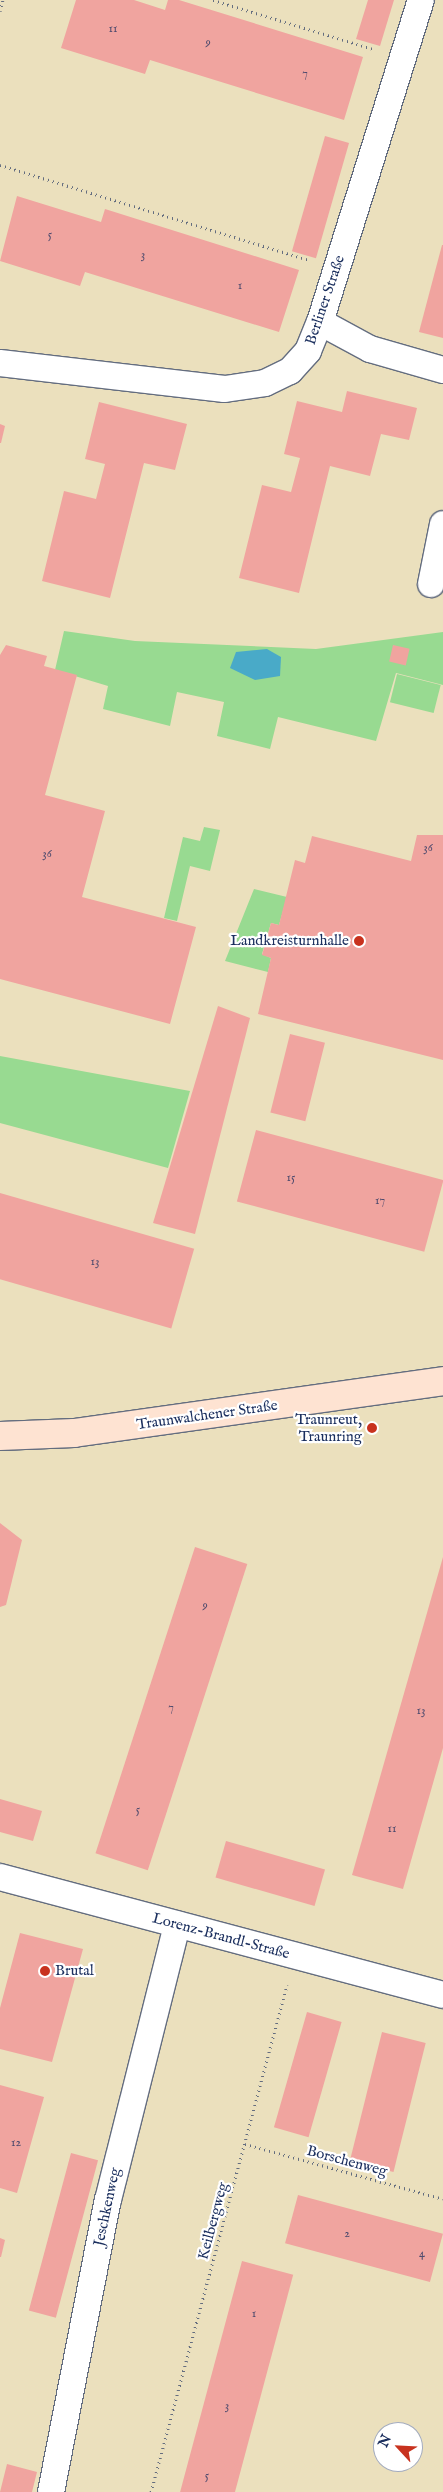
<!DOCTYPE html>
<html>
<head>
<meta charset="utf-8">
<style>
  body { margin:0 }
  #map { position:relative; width:443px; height:2492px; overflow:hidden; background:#ebe0bd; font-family:"IM FELL English",serif }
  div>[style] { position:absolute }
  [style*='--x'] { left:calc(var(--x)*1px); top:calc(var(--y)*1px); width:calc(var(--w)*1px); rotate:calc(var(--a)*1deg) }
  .green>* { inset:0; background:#98da91; transform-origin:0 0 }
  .water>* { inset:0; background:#49aac8 }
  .building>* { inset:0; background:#f0a49f; transform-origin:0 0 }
  .path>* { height:3px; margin-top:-1.5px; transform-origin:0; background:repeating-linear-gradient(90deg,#646d7f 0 1px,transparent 0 5px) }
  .roads { filter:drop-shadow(1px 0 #646d7f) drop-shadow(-1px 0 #646d7f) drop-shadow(0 1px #646d7f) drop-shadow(0 -1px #646d7f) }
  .street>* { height:26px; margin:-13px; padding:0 13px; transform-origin:13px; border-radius:13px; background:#fff }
  .secondary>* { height:28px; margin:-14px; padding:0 14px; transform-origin:14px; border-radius:14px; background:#fee3d2 }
  .dots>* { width:14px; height:14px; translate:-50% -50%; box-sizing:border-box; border:2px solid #fff; border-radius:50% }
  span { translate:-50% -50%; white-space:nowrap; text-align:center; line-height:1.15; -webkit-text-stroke:4.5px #fff; paint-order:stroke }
  .number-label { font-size:12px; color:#504c6e }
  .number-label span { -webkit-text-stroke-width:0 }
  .street-label { font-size:15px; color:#1b2f5e }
  .poi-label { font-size:15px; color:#1b2f5e }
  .right { translate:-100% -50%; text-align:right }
  .left { translate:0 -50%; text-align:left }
  .north { position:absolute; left:373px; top:2422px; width:50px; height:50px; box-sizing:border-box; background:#fff; border:1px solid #a4acbf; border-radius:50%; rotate:295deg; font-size:14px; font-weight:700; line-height:20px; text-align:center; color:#1b2f5e }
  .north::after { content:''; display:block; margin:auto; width:18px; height:22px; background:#c8321e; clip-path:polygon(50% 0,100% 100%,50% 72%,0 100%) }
</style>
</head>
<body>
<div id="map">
  <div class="green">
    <i style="clip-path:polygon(64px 631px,135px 641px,316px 649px,443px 632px,443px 685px,396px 673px,376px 741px,278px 717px,270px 749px,217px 736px,224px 702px,177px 692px,170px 726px,103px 709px,108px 686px,55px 670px)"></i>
    <i style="left:397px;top:674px;width:45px;height:29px;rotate:14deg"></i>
    <i style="clip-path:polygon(204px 827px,220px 830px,210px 871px,190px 866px,177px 921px,164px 918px,183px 837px,200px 841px)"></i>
    <i style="clip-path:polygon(254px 889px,287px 897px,279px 925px,271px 923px,262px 954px,271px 958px,268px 972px,225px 961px)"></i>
    <i style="clip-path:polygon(0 1056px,190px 1091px,168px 1168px,0 1123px)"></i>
  </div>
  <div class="water">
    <i style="clip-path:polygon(267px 649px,281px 657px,280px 676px,255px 680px,230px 668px,236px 652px)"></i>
  </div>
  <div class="building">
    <i style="clip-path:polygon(76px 0,134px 0,165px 10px,168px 0,179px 0,363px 57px,344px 120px,150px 60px,145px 74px,61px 48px)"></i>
    <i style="clip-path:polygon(368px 0,394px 0,380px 46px,356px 39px)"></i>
    <i style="left:325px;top:136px;width:25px;height:120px;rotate:16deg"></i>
    <i style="clip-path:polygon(17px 196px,101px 222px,105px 209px,299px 270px,279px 332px,85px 272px,80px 286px,0 261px)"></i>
    <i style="clip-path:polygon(442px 245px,443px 245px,443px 338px,419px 332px)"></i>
    <i style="clip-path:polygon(347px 391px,417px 408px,409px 440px,381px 434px,370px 476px,330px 466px,299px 593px,239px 578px,262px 485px,291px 492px,300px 458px,284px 454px,297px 401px,342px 412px)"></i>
    <i style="clip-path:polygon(99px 402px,187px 424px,175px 470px,144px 463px,110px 598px,42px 581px,64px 491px,96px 499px,105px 464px,85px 459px)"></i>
    <i style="clip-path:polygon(0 424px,5px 426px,1px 443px,0 443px)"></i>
    <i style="clip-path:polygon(6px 645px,47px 656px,44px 666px,77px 675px,45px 795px,105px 811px,82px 897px,196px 927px,170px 1024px,0 979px,0 655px)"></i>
    <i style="left:393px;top:645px;width:17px;height:17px;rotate:13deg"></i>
    <i style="clip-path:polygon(417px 835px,443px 835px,443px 1060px,258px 1014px,271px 958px,262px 955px,271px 923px,279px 925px,295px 860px,305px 863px,312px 836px,411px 861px)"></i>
    <i style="clip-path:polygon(218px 1006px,250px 1018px,195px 1234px,153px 1223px)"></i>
    <i style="left:290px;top:1034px;width:36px;height:81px;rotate:14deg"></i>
    <i style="left:256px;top:1130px;width:194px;height:74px;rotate:15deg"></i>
    <i style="left:0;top:1193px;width:202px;height:83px;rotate:16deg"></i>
    <i style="clip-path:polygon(0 1523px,22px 1540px,6px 1605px,0 1607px)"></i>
    <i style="left:195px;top:1547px;width:55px;height:322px;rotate:18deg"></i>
    <i style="clip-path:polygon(443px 1557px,443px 1748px,403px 1889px,352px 1875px)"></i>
    <i style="clip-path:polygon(0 1799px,42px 1811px,33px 1841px,0 1832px)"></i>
    <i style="left:226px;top:1841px;width:103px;height:38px;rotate:16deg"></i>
    <i style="clip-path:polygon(20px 1933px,83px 1949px,52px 2062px,0 2049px,0 2008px)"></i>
    <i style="left:307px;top:2012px;width:36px;height:120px;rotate:16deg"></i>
    <i style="left:382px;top:2032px;width:45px;height:133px;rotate:14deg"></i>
    <i style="clip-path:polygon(0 2085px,44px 2097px,17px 2193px,0 2188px)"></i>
    <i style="left:71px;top:2153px;width:28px;height:163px;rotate:15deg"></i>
    <i style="left:298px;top:2195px;width:150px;height:50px;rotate:15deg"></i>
    <i style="clip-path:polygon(0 2238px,5px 2240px,1px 2257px,0 2257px)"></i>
    <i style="left:242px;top:2261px;width:53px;height:241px;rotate:15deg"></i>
    <i style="clip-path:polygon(7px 2464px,37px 2472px,32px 2492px,0 2492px)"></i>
  </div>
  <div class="path">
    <i style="--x:213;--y:0;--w:167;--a:17"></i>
    <i style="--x:0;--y:11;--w:11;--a:-75"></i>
    <i style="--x:0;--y:165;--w:322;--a:17.1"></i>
    <i style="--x:245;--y:2144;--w:205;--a:15.5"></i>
    <i style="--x:151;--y:2492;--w:525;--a:-74.98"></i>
  </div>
  <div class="roads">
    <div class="street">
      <i style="--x:320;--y:322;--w:57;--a:28.4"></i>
      <i style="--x:370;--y:349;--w:76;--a:16"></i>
      <i style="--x:0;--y:363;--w:226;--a:6.6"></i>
      <i style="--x:225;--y:389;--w:40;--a:-8.5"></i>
      <i style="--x:265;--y:383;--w:28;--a:-26"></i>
      <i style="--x:290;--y:371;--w:27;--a:-48"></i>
      <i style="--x:308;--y:351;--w:31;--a:-68"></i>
      <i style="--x:320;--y:322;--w:337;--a:-72.6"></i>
      <i style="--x:431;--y:584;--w:61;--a:-78.7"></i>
      <i style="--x:0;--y:1877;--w:458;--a:14.9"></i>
      <i style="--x:51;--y:2492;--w:298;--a:-79"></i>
      <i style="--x:108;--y:2200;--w:284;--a:-75.9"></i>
    </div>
    <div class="secondary">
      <i style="--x:0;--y:1436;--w:74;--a:-2.3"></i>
      <i style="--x:74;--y:1433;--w:373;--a:-8"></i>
    </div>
  </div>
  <div class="dots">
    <i style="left:359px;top:941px;background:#c8321e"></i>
    <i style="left:372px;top:1428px;background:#c8321e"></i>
    <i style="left:45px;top:1971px;background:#c8321e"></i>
  </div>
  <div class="number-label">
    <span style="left:113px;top:29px">11</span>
    <span style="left:208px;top:43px">9</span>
    <span style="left:305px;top:74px">7</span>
    <span style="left:50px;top:235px">5</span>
    <span style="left:143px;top:255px">3</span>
    <span style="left:240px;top:286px">1</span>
    <span style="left:428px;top:848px">36</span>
    <span style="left:47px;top:854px">36</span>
    <span style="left:291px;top:1178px">15</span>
    <span style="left:380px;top:1201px">17</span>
    <span style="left:95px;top:1262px">13</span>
    <span style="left:205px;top:1606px">9</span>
    <span style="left:171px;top:1708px">7</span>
    <span style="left:421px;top:1711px">13</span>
    <span style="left:138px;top:1810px">5</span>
    <span style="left:392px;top:1829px">11</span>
    <span style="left:16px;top:2143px">12</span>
    <span style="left:347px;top:2234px">2</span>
    <span style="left:422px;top:2254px">4</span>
    <span style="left:254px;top:2314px">1</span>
    <span style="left:227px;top:2406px">3</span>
    <span style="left:207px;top:2476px">5</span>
  </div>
  <div class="street-label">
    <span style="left:325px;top:300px;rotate:-71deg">Berliner Straße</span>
    <span style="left:207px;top:1415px;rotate:-8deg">Traunwalchener Straße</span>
    <span style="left:221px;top:1936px;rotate:15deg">Lorenz-Brandl-Straße</span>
    <span style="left:347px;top:2161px;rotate:15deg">Borschenweg</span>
    <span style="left:107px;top:2207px;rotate:-78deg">Jeschkenweg</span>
    <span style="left:213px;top:2221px;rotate:-75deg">Keilbergweg</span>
  </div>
  <div class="poi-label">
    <span class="right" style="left:349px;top:941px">Landkreisturnhalle</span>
    <span class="right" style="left:362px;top:1428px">Traunreut,<br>Traunring</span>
    <span class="left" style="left:55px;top:1971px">Brutal</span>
  </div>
  <div class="north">N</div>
</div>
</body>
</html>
